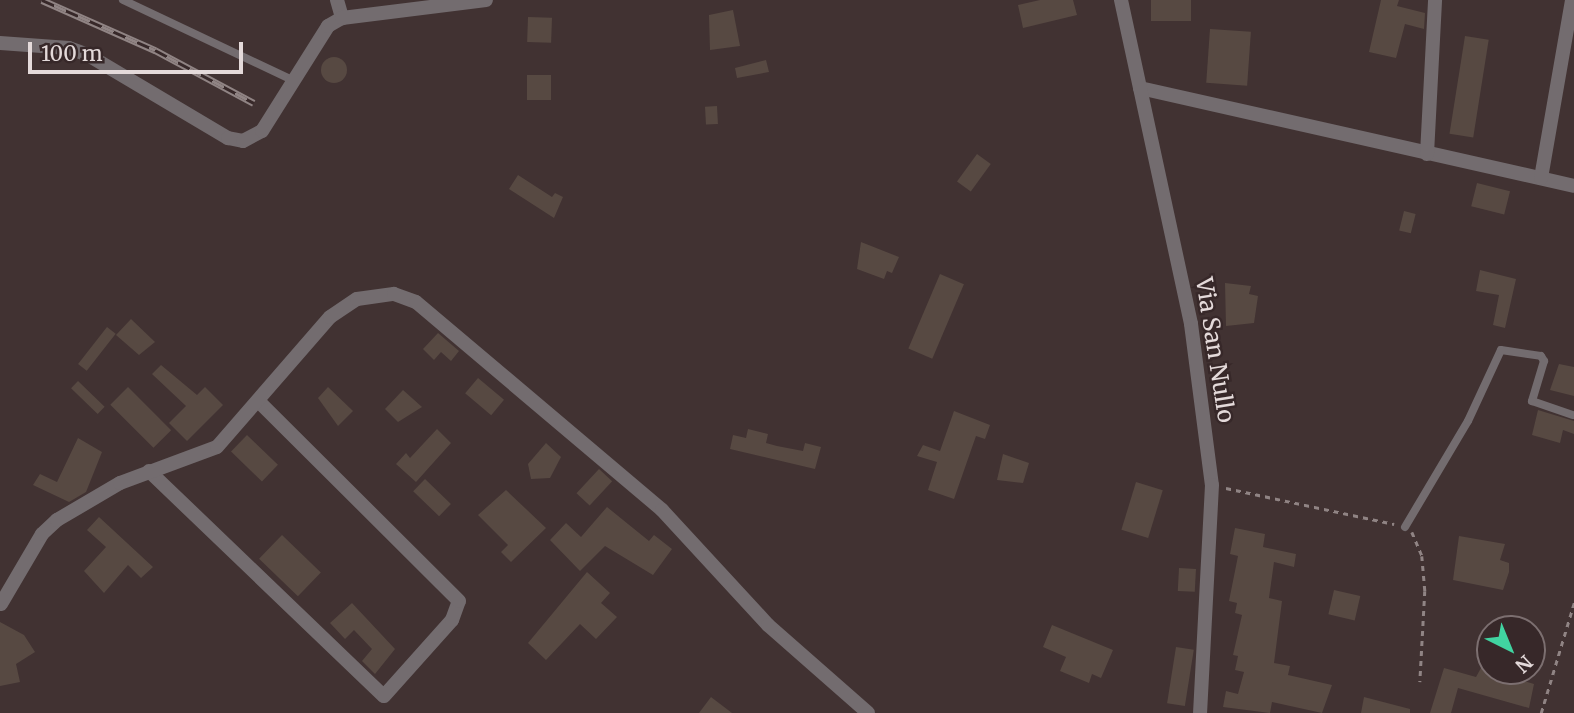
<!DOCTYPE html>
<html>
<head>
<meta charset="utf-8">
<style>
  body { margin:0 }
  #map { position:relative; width:1574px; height:713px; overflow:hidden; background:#413232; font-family:Merriweather,serif }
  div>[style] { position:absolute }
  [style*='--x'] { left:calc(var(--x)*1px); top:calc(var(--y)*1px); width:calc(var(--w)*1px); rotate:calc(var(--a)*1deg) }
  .building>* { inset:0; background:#574942; transform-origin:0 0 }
  .round { border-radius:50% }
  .path>* { height:2.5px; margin-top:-1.25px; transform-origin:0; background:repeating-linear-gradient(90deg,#908484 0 5px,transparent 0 10px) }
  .service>* { height:8px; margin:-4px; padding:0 4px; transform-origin:4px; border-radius:4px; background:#736c6f }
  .minor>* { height:14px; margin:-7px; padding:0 7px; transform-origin:7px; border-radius:7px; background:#736c6f }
  .tertiary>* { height:14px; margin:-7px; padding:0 7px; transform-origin:7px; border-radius:7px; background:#736c6f }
  .rail>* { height:7px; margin-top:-3.5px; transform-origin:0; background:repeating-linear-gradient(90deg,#372829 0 13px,#908484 0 26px); box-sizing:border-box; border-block:2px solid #908484 }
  span { translate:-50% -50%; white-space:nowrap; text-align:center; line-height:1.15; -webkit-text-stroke:5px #372829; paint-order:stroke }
  .street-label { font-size:23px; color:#e4dada }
  .north { position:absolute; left:1476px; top:615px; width:70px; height:70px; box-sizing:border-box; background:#372829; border:2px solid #7c6f70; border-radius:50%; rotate:137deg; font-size:19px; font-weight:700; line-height:28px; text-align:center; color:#e4dada }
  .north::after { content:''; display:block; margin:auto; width:24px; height:32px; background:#41d4a1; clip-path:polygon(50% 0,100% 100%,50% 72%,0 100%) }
  .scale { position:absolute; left:28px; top:42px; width:215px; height:32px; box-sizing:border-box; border:4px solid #e4dada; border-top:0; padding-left:9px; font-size:21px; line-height:24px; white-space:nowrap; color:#e4dada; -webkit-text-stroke:5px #372829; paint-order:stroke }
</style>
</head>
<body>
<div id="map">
  <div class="building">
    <i style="clip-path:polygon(1040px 0,1073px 0,1077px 15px,1023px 28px,1018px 5px)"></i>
    <i style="left:1151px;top:0;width:40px;height:21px"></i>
    <i style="clip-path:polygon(1381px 0,1399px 0,1397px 6px,1425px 13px,1424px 29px,1405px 24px,1396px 58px,1369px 52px)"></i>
    <i style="clip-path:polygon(733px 10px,740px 46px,710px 50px,709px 15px)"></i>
    <i style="left:528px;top:17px;width:24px;height:25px;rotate:2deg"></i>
    <i style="left:1210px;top:29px;width:41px;height:54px;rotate:4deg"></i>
    <i style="left:1465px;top:36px;width:24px;height:99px;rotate:9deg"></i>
    <i class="round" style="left:321px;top:57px;width:26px;height:26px"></i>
    <i style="clip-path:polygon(766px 60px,769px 72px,737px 78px,735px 68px)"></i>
    <i style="left:527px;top:75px;width:24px;height:25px"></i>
    <i style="left:717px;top:106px;width:18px;height:12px;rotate:87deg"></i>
    <i style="left:977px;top:154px;width:17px;height:34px;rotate:36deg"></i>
    <i style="clip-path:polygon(518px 175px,552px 197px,555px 193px,563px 197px,554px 218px,509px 189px)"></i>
    <i style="left:1477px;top:183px;width:34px;height:24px;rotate:14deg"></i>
    <i style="left:1404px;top:211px;width:12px;height:20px;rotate:14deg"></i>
    <i style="clip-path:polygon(861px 242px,899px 257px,892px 273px,887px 271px,884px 279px,857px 269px)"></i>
    <i style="clip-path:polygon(1480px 270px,1516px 279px,1505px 328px,1493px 325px,1499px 295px,1476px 291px)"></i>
    <i style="left:940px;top:274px;width:26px;height:81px;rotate:23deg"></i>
    <i style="clip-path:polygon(1225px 283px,1251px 286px,1249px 294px,1258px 296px,1254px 323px,1226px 326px)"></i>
    <i style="clip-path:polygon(131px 319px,155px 342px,139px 355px,116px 335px)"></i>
    <i style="left:107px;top:327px;width:11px;height:47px;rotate:38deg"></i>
    <i style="clip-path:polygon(438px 333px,459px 351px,451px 361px,441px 352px,434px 360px,423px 349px)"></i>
    <i style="clip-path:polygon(1559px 364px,1574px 367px,1574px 396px,1550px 390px)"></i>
    <i style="clip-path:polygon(161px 365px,197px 395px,205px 387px,223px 405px,187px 441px,169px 423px,186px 406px,152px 374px)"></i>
    <i style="left:478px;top:378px;width:34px;height:20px;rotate:40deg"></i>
    <i style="left:78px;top:381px;width:37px;height:10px;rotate:44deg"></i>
    <i style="left:128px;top:387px;width:61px;height:25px;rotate:45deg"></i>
    <i style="clip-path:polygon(328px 387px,353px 411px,338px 426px,318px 398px)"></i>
    <i style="clip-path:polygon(403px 390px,422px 407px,398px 422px,385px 409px)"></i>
    <i style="clip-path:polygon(1538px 410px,1574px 421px,1574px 434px,1563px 430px,1560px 443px,1532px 435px)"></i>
    <i style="clip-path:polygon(954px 411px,990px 425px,985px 439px,976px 436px,954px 499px,928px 490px,937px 462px,917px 456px,923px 445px,940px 451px)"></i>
    <i style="clip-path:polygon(437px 429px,451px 443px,416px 482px,396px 464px,406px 453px,410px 458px)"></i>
    <i style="clip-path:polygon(748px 429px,768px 434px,766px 443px,777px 446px,803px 451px,805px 443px,821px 447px,815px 469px,730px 449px,733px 435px,746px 438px)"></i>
    <i style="left:247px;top:435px;width:43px;height:23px;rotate:44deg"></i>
    <i style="clip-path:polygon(78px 438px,102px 452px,86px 492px,69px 502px,33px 485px,40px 474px,57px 482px)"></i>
    <i style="clip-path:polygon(546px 443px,561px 457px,550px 478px,531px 479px,528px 464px)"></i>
    <i style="clip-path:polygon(1003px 454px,1029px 463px,1023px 483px,997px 480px)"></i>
    <i style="left:599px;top:469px;width:18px;height:33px;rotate:43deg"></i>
    <i style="left:425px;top:479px;width:36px;height:17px;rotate:44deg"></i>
    <i style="left:1136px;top:482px;width:28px;height:50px;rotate:17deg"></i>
    <i style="clip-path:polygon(506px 490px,546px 528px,511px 562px,501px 552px,508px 545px,478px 515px)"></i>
    <i style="clip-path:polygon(607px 507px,649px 541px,654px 535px,672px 549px,653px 575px,605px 546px,580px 571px,550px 540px,566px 523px,581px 537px)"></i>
    <i style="clip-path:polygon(99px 517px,153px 567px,141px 578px,128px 565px,104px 593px,84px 571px,106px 547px,87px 530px)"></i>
    <i style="clip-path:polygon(1235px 528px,1265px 534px,1263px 547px,1296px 554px,1294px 567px,1274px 562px,1269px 598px,1282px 601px,1274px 663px,1290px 666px,1288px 675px,1332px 685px,1322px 713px,1272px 702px,1270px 713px,1223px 707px,1226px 691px,1238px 694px,1244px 672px,1235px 670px,1238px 656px,1233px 655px,1242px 615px,1235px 613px,1237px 603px,1229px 601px,1238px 556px,1230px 554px)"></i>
    <i style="left:282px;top:535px;width:54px;height:33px;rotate:44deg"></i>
    <i style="clip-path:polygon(1459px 536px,1505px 544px,1500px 560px,1509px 563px,1509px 572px,1503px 590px,1453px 580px)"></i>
    <i style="left:1179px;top:568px;width:17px;height:23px;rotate:3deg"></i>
    <i style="clip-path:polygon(587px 572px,610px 593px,601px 603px,617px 617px,596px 639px,580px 624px,546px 660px,528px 643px)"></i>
    <i style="left:1334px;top:590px;width:27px;height:25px;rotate:13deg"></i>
    <i style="clip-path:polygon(352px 603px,395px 649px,375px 674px,362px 661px,372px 649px,354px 630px,345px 639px,330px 623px)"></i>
    <i style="clip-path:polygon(0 622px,24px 635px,35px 652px,16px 664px,20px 682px,0 686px)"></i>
    <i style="clip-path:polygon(1052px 625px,1113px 650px,1101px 678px,1092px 674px,1089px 683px,1060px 671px,1066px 657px,1043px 647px)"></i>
    <i style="left:1176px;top:647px;width:18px;height:57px;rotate:9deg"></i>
    <i style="clip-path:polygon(1444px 668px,1476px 677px,1481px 668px,1534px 684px,1529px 708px,1458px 688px,1451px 713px,1430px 713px)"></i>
    <i style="clip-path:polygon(711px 697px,732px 713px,699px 713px)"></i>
    <i style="clip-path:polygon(1364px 697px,1410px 709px,1410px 713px,1361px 713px)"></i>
  </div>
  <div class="path">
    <i style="--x:1226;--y:488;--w:172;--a:12.1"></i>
    <i style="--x:1412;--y:532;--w:26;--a:67"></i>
    <i style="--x:1422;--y:556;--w:35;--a:85"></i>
    <i style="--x:1425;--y:591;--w:91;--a:93.1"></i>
    <i style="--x:1541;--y:713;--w:115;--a:-73.3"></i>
  </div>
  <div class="service">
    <i style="--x:123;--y:0;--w:187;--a:25.3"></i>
    <i style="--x:1405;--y:527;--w:123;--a:-59.3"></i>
    <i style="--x:1468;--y:421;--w:78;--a:-65.1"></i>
    <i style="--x:1501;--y:350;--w:40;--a:8.5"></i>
    <i style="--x:1541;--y:356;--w:6;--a:59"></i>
    <i style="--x:1544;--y:361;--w:42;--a:106.7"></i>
    <i style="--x:1532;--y:401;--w:43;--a:18.9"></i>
  </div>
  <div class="minor">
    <i style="--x:337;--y:0;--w:19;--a:74"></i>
    <i style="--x:0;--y:43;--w:69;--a:4.1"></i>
    <i style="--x:69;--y:48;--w:20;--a:20"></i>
    <i style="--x:88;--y:55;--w:163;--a:30.7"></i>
    <i style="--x:228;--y:138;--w:15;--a:11"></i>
    <i style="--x:243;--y:141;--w:21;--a:-28"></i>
    <i style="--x:262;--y:131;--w:124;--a:-57.8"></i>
    <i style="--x:328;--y:26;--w:16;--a:-30"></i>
    <i style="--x:342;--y:18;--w:145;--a:-7.1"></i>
    <i style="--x:1140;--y:88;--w:445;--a:12.7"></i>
    <i style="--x:1427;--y:154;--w:154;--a:-87"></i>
    <i style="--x:1541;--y:178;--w:181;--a:-80.1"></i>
    <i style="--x:149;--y:471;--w:325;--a:43.8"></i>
    <i style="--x:384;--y:696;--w:102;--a:-48.2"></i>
    <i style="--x:452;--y:620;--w:20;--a:-70"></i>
    <i style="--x:459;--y:601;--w:282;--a:-135.1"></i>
    <i style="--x:1;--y:604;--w:81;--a:-59.6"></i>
    <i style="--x:42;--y:534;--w:21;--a:-43"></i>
    <i style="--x:57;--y:520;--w:73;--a:-30.4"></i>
    <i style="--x:120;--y:483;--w:103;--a:-20.4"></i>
    <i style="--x:217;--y:447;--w:172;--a:-49"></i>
    <i style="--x:330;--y:317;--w:32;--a:-34"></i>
    <i style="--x:357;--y:299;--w:37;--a:-8"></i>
    <i style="--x:394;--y:294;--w:23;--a:20"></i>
    <i style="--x:416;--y:302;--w:322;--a:40.2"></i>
    <i style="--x:662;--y:510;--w:156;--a:47.3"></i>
    <i style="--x:768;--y:625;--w:133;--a:41.3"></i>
  </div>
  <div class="tertiary">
    <i style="--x:1121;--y:0;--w:331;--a:77.8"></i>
    <i style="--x:1191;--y:324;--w:162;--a:82.6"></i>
    <i style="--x:1212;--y:485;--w:228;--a:93"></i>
  </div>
  <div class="rail">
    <i style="--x:42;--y:0;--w:124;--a:23.9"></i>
    <i style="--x:155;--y:50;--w:112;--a:28.2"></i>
  </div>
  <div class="street-label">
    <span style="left:1215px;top:350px;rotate:81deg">Via San Nullo</span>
  </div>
  <div class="north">N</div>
  <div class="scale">100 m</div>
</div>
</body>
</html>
